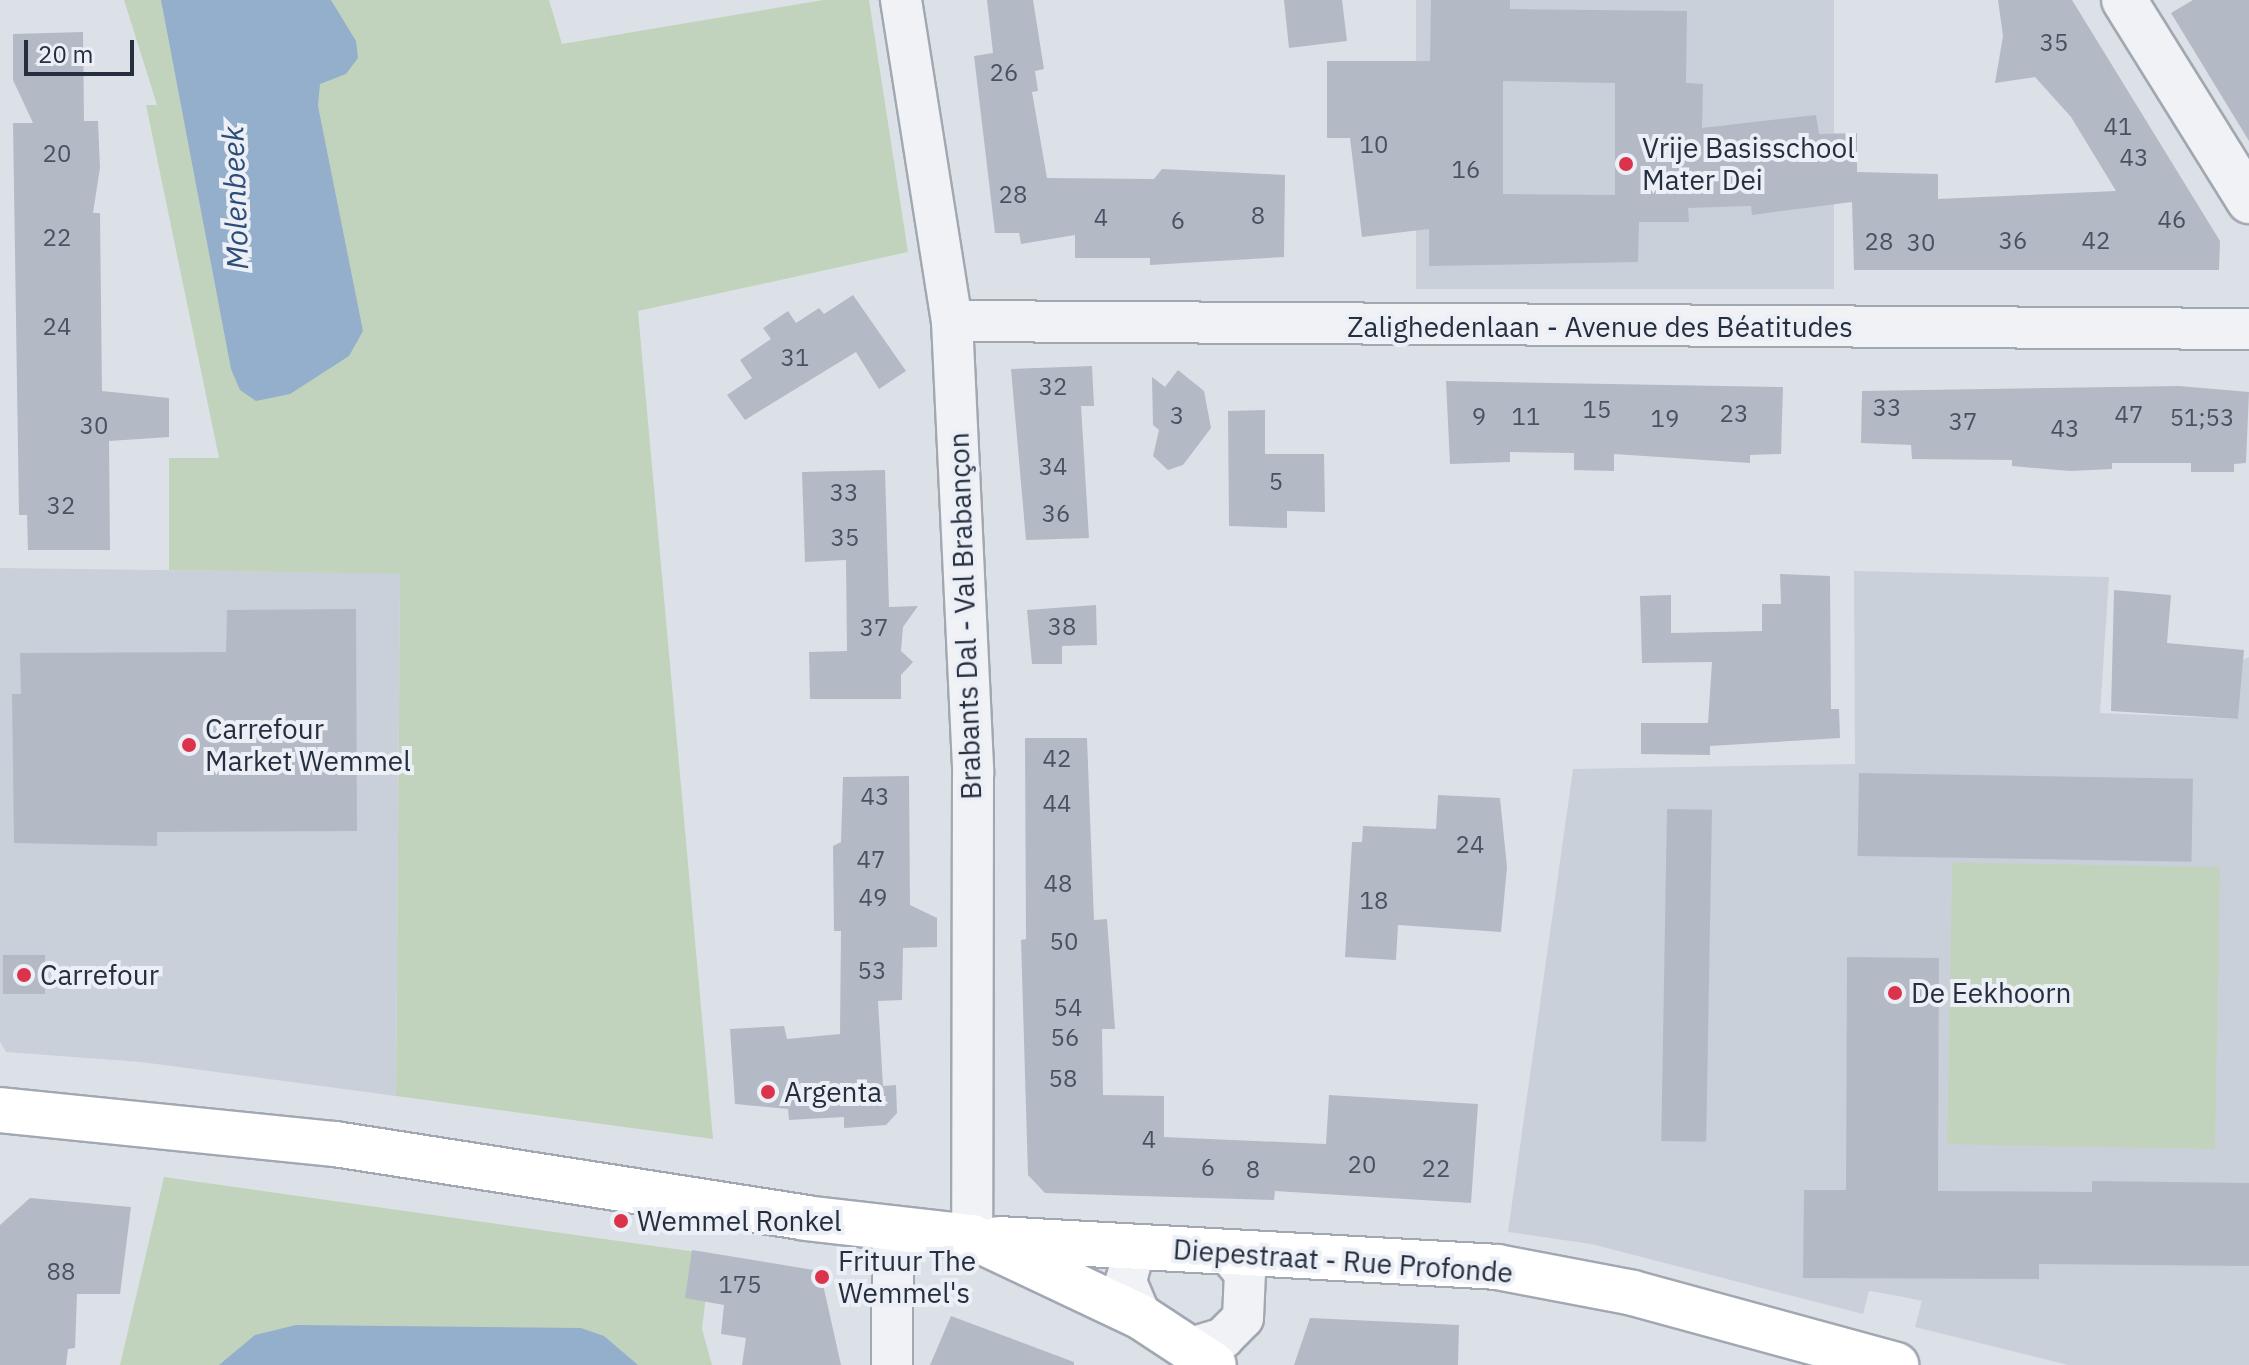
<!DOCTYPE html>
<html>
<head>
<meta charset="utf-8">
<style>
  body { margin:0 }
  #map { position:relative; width:2249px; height:1365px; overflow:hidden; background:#dce1e8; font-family:"IBM Plex Sans",sans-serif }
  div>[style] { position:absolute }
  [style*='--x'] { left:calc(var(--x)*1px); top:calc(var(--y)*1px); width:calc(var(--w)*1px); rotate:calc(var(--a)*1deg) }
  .built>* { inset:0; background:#cad0da; transform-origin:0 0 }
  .green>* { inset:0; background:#c2d3bd; transform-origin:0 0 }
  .water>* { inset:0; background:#93afcc }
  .building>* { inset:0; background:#b3bac6; transform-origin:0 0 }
  .roads { filter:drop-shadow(2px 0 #a1a8b2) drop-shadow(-2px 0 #a1a8b2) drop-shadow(0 2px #a1a8b2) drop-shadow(0 -2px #a1a8b2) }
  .minor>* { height:40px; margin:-20px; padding:0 20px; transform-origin:20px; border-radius:20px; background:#f0f2f6 }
  .tertiary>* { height:44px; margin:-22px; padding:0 22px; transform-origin:22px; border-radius:22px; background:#f0f2f6 }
  .secondary>* { height:44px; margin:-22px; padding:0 22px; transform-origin:22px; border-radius:22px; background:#fff }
  .dots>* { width:22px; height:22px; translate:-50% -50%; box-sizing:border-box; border:4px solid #ecf0f6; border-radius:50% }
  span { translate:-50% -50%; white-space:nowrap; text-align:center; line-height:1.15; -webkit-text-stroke:8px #ecf0f6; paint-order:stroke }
  .number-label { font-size:24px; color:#485262 }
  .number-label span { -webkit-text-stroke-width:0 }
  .poi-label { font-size:28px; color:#252f40 }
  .left { translate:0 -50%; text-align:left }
  .street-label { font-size:28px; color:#252f40 }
  .water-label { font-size:30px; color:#2b4d78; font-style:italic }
  .scale { position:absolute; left:24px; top:40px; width:110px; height:36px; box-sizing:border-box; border:4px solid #252f40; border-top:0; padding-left:10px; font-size:24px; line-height:28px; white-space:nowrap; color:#252f40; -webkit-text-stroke:6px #ecf0f6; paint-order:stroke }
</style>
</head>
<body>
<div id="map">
  <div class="built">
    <i style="left:1416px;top:0;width:418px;height:289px"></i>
    <i style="clip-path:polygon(0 568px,400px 573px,396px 1096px,141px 1062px,6px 1052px,0 1042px)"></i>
    <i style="clip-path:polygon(1854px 571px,2109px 577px,2100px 713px,2238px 719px,2243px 660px,2249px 657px,2249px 1365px,2068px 1365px,1915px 1327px,1922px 1301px,1899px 1296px,1869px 1291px,1863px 1314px,1591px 1244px,1508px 1232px,1573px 769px,1855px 764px)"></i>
  </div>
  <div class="green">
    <i style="clip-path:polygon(124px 0,549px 0,562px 44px,823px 0,869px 0,908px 252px,638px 311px,713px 1139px,396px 1096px,400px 574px,169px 570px,169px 458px,219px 458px,146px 105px,157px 105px)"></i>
    <i style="left:2220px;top:867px;width:282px;height:268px;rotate:91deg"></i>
    <i style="clip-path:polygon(164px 1177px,711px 1254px,702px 1329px,712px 1365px,120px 1365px)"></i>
  </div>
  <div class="water">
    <i style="clip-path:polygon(161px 0,331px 0,356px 41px,358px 58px,346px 74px,320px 84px,318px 106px,363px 331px,349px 356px,290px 394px,256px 401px,240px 390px,231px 369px)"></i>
    <i style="clip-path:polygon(296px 1325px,581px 1328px,604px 1336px,638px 1365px,219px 1365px,255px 1335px)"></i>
  </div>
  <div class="building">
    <i style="clip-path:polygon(987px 0,1033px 0,1044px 69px,1035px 71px,1038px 91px,1032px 92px,1047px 178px,1154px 179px,1162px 169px,1285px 175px,1284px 257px,1150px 265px,1150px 258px,1075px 258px,1075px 235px,1021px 244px,1019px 233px,995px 233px,974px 56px,993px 53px)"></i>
    <i style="clip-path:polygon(1284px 0,1342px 0,1347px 41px,1289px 48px)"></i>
    <i style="clip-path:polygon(evenodd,1431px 0,1510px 0,1510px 9px,1687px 11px,1686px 83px,1703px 84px,1702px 128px,1816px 115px,1819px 134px,1857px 133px,1857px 172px,1938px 174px,1938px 199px,2116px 191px,2071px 117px,2035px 77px,1995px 83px,2003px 36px,1998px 0,2072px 0,2220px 241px,2219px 270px,1854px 270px,1852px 202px,1752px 215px,1751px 206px,1688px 208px,1689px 222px,1639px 222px,1638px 262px,1429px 266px,1429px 229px,1362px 237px,1350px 138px,1327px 138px,1327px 61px,1430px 61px,1431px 0,1503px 81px,1615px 83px,1615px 195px,1503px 194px,1503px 81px)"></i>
    <i style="clip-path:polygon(2193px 0,2249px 0,2249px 141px,2171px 13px)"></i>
    <i style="clip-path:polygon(83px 32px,84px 121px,98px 121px,100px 168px,93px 213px,100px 213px,102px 391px,169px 398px,169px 437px,109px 441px,110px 550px,28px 550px,27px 515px,19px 515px,13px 123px,33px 123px,13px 80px,13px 34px)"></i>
    <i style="clip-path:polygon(853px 295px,906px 371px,879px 389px,856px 352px,745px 420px,727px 395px,752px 378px,740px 360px,771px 339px,763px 328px,788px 311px,796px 323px,819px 308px,824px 314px)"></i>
    <i style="clip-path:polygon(1092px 366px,1094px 406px,1081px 406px,1089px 538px,1026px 540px,1011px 369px)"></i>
    <i style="clip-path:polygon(1178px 370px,1204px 391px,1211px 428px,1183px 465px,1168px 470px,1153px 456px,1159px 430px,1153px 425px,1152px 377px,1165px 387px)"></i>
    <i style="clip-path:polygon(1446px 381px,1783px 387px,1781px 454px,1750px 455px,1750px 463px,1614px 454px,1614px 471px,1574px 470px,1574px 453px,1510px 452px,1510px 462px,1450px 464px)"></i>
    <i style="clip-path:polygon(2179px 386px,2249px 392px,2246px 463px,2234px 464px,2234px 472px,2191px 472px,2191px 463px,2112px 463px,2112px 469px,2070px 471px,2012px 466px,2012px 460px,1912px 459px,1911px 445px,1861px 443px,1862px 391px)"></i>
    <i style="clip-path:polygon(1265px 410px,1265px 454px,1324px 454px,1325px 512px,1287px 511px,1287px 528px,1229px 526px,1228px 411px)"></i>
    <i style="clip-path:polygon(885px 470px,889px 607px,918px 606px,903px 627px,901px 651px,913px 662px,901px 675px,901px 699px,810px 699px,809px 652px,847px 651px,846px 560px,805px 562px,802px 472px)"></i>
    <i style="clip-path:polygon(1780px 574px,1830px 576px,1831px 709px,1839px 709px,1840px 738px,1710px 746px,1710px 755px,1641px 754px,1641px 723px,1708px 723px,1712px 662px,1642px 663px,1640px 596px,1671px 595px,1671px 633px,1762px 631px,1762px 604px,1781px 604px)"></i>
    <i style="clip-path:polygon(2114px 590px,2171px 595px,2167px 643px,2244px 650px,2238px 719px,2111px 711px)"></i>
    <i style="clip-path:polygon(1096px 605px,1097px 645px,1062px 646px,1062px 664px,1032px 664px,1027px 610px)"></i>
    <i style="clip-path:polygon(356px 609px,357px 831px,157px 832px,157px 846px,14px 843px,12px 694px,21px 694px,20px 653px,226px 652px,227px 610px)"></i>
    <i style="clip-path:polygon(1025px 738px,1087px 738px,1094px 920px,1107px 919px,1115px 1029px,1102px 1029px,1103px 1095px,1164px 1096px,1164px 1137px,1326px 1144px,1329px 1095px,1478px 1104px,1471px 1203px,1275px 1191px,1274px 1200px,1045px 1193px,1028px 1175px,1021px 940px,1026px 939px)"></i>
    <i style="left:1859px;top:773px;width:334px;height:83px;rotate:1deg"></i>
    <i style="clip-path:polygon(909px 776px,910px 905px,937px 918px,937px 947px,903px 948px,902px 1000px,878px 1001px,883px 1086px,896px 1085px,897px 1113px,886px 1125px,844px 1128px,844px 1117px,789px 1120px,788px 1109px,735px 1104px,730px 1029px,784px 1026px,787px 1039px,840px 1034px,841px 931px,834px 931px,833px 846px,841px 842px,843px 777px)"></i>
    <i style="clip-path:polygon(1438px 795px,1500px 798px,1507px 867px,1501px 932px,1398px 925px,1396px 960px,1345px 957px,1352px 842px,1362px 842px,1363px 826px,1436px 829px)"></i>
    <i style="left:1667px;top:809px;width:45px;height:332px;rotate:1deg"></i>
    <i style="left:3px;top:955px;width:42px;height:39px"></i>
    <i style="clip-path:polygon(1847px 957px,1939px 958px,1938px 1191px,2092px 1192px,2092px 1181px,2249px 1183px,2249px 1266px,2039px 1264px,2039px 1279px,1803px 1278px,1804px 1190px,1846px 1190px)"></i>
    <i style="clip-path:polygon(30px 1198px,131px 1207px,120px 1294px,77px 1294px,75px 1348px,68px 1349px,66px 1365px,0 1365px,0 1225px)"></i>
    <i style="clip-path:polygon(692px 1250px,820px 1271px,841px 1365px,742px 1365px,746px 1338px,721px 1334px,724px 1305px,685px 1298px)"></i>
    <i style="clip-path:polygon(951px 1316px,1074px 1362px,1074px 1365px,930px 1365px)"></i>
    <i style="clip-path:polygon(1310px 1318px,1459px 1325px,1458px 1365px,1294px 1365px)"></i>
  </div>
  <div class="roads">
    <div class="minor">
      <i style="--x:901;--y:0;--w:325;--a:81"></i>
      <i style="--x:952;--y:321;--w:453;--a:87.3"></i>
      <i style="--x:973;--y:774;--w:463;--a:90.1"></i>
      <i style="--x:952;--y:321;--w:1297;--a:0.35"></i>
      <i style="--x:1141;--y:1317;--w:39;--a:-113"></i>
      <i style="--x:1126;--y:1281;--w:23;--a:-75"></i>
      <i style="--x:1132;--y:1259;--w:15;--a:-42"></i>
      <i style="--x:1191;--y:1348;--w:34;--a:-17"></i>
      <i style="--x:1223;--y:1338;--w:28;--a:-45"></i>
      <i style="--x:1243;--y:1318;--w:45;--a:-87.5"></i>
      <i style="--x:1245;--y:1273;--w:30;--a:-131"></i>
      <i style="--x:892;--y:1365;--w:138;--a:-89.6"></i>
    </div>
    <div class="tertiary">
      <i style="--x:2124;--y:0;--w:237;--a:58.1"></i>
    </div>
    <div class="secondary">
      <i style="--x:0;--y:1110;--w:337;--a:5.8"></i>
      <i style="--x:335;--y:1144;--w:476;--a:8.9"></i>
      <i style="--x:805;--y:1218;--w:168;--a:6.5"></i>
      <i style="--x:972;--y:1237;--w:187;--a:25.3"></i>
      <i style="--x:1141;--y:1317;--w:87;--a:33.3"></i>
      <i style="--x:998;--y:1239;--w:500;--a:3.2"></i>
      <i style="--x:1497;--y:1267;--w:138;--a:10.8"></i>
      <i style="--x:1633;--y:1293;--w:273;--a:15.3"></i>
    </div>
  </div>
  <div class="dots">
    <i style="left:1626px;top:164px;background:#dc334c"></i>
    <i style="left:189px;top:745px;background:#dc334c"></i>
    <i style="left:24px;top:975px;background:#dc334c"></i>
    <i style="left:1895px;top:993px;background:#dc334c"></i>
    <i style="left:768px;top:1092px;background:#dc334c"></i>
    <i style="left:621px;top:1221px;background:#dc334c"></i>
    <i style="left:822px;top:1277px;background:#dc334c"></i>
  </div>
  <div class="number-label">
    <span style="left:2054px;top:43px">35</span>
    <span style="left:1004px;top:73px">26</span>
    <span style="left:2118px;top:127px">41</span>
    <span style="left:1374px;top:145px">10</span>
    <span style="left:57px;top:154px">20</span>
    <span style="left:2134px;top:158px">43</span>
    <span style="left:1466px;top:170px">16</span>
    <span style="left:1013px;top:195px">28</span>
    <span style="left:1258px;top:216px">8</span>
    <span style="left:1101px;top:218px">4</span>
    <span style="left:2172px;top:220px">46</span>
    <span style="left:1178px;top:221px">6</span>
    <span style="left:57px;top:238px">22</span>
    <span style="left:2013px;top:241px">36</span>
    <span style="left:2096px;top:241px">42</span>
    <span style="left:1879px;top:242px">28</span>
    <span style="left:1921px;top:243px">30</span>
    <span style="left:57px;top:327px">24</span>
    <span style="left:795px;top:358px">31</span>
    <span style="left:1053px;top:387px">32</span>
    <span style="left:1887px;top:408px">33</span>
    <span style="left:1597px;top:410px">15</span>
    <span style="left:1734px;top:414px">23</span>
    <span style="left:2129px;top:415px">47</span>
    <span style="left:1177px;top:416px">3</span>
    <span style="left:1479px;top:417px">9</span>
    <span style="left:1526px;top:417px">11</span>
    <span style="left:2202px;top:418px">51;53</span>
    <span style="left:1665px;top:419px">19</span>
    <span style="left:1963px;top:422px">37</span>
    <span style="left:94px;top:426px">30</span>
    <span style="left:2065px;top:429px">43</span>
    <span style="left:1053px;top:467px">34</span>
    <span style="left:1276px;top:482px">5</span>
    <span style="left:844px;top:493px">33</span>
    <span style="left:61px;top:506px">32</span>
    <span style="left:1056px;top:514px">36</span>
    <span style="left:845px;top:538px">35</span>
    <span style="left:1062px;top:627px">38</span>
    <span style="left:874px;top:628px">37</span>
    <span style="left:1057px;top:759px">42</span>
    <span style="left:875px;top:797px">43</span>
    <span style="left:1057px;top:804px">44</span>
    <span style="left:1470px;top:845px">24</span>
    <span style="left:871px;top:860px">47</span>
    <span style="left:1058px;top:884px">48</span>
    <span style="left:873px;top:898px">49</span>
    <span style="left:1374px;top:901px">18</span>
    <span style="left:1064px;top:942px">50</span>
    <span style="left:872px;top:971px">53</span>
    <span style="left:1068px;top:1008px">54</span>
    <span style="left:1065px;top:1038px">56</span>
    <span style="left:1063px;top:1079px">58</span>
    <span style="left:1149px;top:1140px">4</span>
    <span style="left:1362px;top:1165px">20</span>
    <span style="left:1208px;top:1168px">6</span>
    <span style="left:1436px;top:1169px">22</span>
    <span style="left:1253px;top:1170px">8</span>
    <span style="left:61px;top:1272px">88</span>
    <span style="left:740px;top:1285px">175</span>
  </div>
  <div class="poi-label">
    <span class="left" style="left:1642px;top:164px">Vrije Basisschool<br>Mater Dei</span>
    <span class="left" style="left:205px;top:745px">Carrefour<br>Market Wemmel</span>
    <span class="left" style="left:40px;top:975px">Carrefour</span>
    <span class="left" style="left:1911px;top:993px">De Eekhoorn</span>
    <span class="left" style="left:784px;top:1092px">Argenta</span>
    <span class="left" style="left:637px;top:1221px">Wemmel Ronkel</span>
    <span class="left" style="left:838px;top:1277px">Frituur The<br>Wemmel's</span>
  </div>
  <div class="street-label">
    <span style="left:1600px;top:327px">Zalighedenlaan - Avenue des Béatitudes</span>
    <span style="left:965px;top:616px;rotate:-92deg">Brabants Dal - Val Brabançon</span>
    <span style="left:1343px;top:1261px;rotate:4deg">Diepestraat - Rue Profonde</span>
  </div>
  <div class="water-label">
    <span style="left:235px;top:198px;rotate:-92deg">Molenbeek</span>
  </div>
  <div class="scale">20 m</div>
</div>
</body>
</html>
